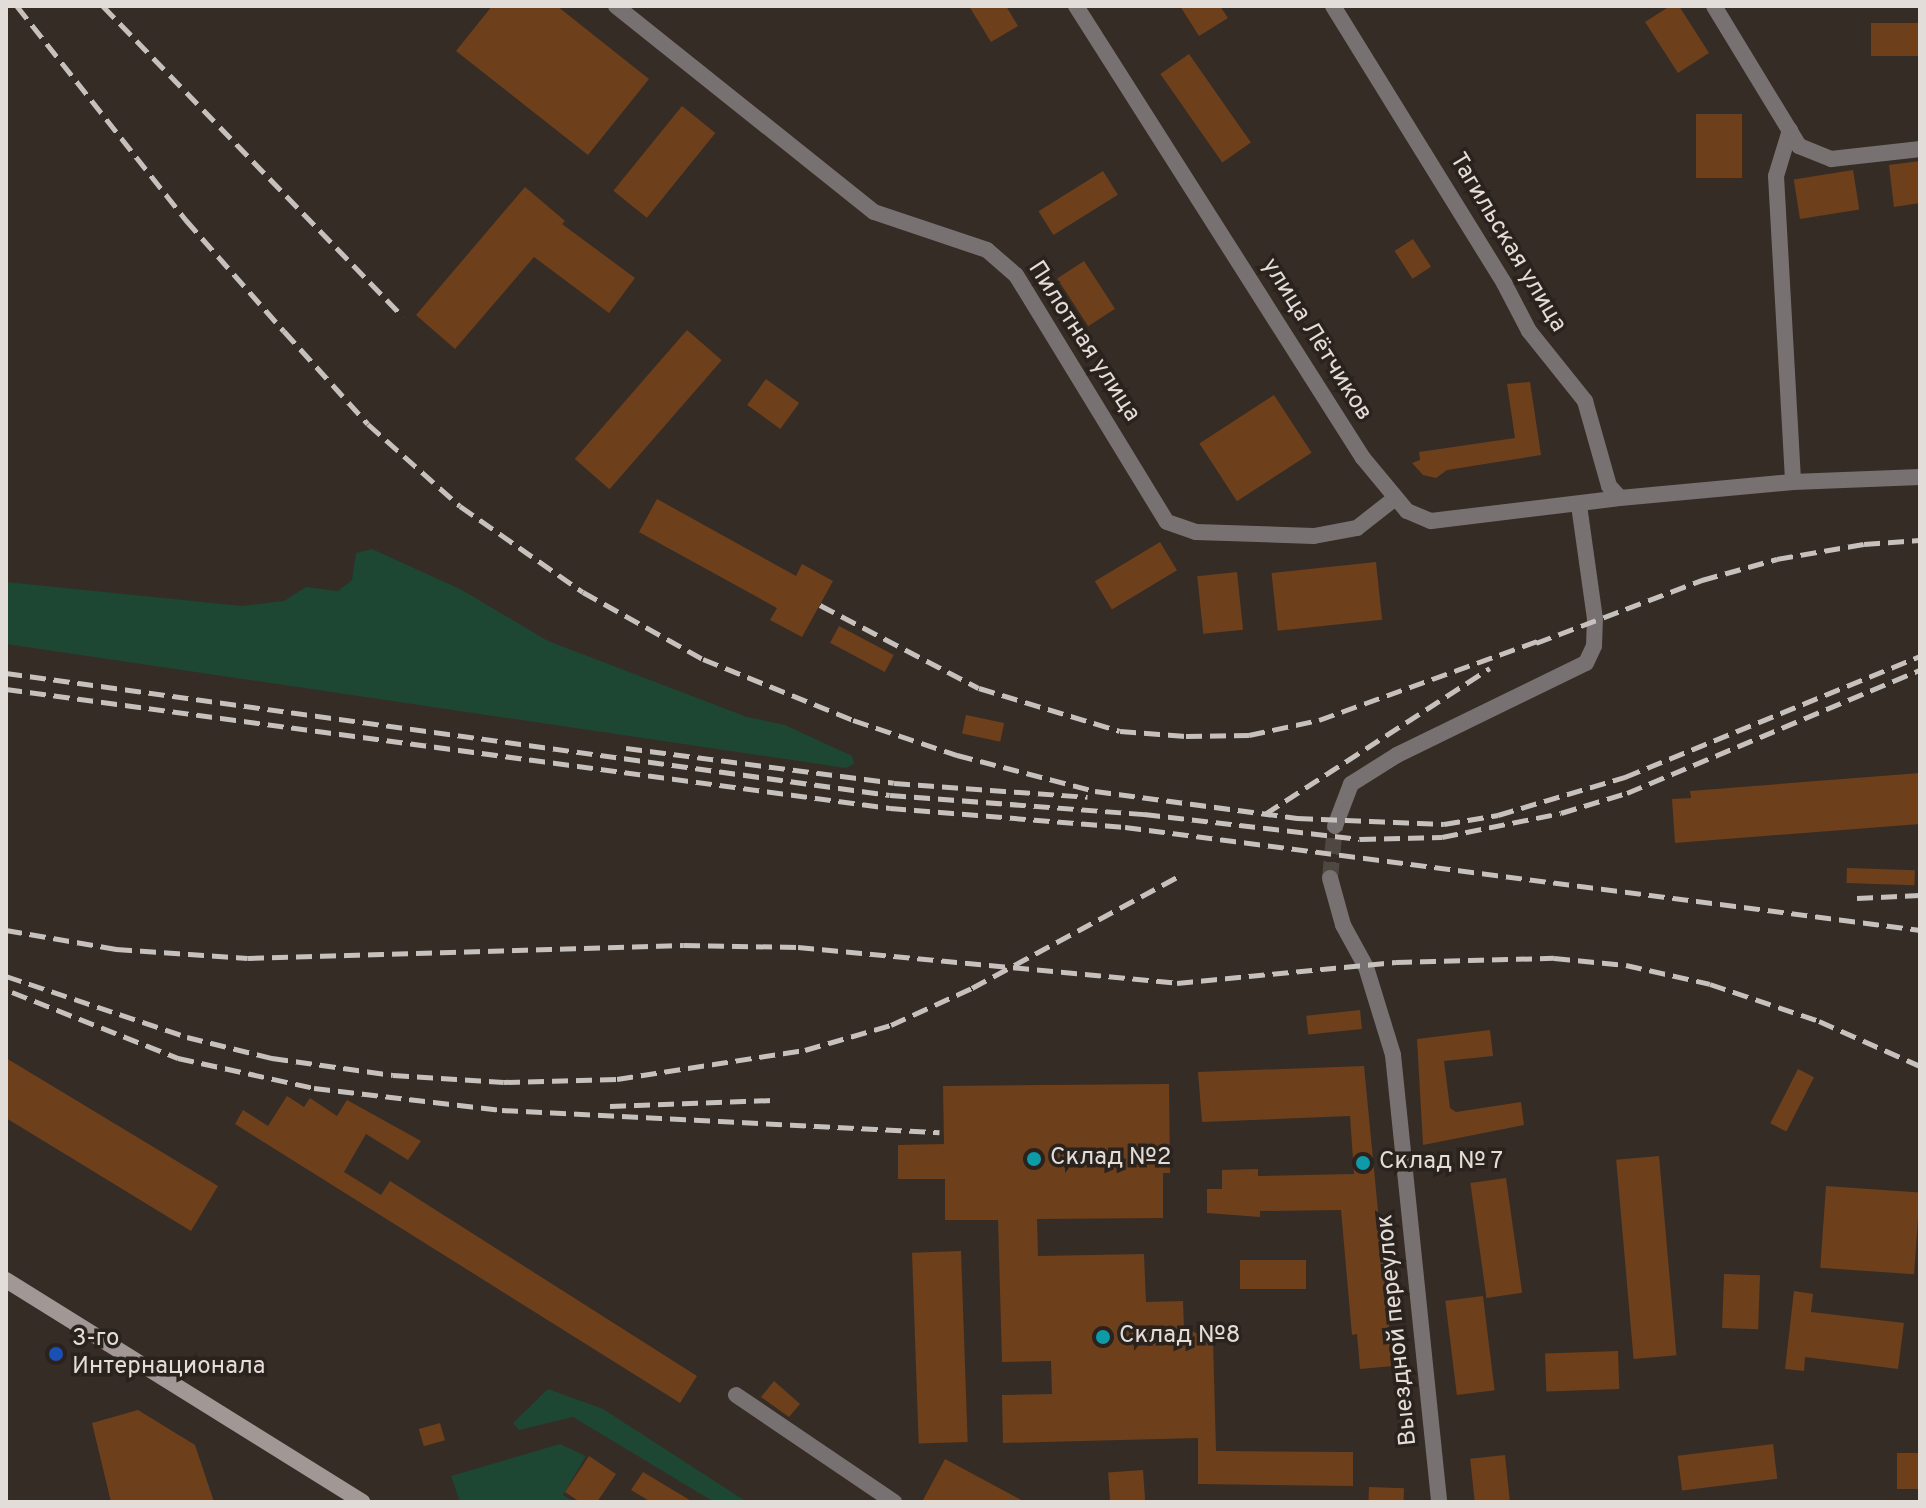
<!DOCTYPE html>
<html>
<head>
<meta charset="utf-8">
<style>
  body { margin:0 }
  #map { position:relative; width:1926px; height:1508px; overflow:hidden; background:#352c26; font-family:Overpass,sans-serif }
  div>[style] { position:absolute }
  [style*='--x'] { left:calc(var(--x)*1px); top:calc(var(--y)*1px); width:calc(var(--w)*1px); rotate:calc(var(--a)*1deg) }
  .green>* { inset:0; background:#1d4633 }
  .building>* { inset:0; background:#6e3f1b; transform-origin:0 0 }
  .street-tunnel>* { height:16px; margin-top:-8px; transform-origin:0; background:repeating-linear-gradient(90deg,#4f4741 0 16px,transparent 0 24px) }
  .street>* { height:16px; margin:-8px; padding:0 8px; transform-origin:8px; border-radius:8px; background:#777271 }
  .secondary>* { height:16px; margin:-8px; padding:0 8px; transform-origin:8px; border-radius:8px; background:#a19896 }
  .rail>* { height:5px; margin-top:-2.5px; transform-origin:0; background:repeating-linear-gradient(90deg,#c7c1bd 0 16px,transparent 0 24px) }
  .dots>* { width:22px; height:22px; translate:-50% -50%; box-sizing:border-box; border:4px solid #2a221d; border-radius:50% }
  span { translate:-50% -50%; white-space:nowrap; text-align:center; line-height:1.15; -webkit-text-stroke:7px #2a221d; paint-order:stroke }
  .street-label { font-size:24px; color:#e3ddda }
  .poi-label { font-size:24px; color:#e3ddda }
  .left { translate:0 -50%; text-align:left }
  .frame { position:absolute; inset:0; border:8px solid #e3ddda; pointer-events:none }
</style>
</head>
<body>
<div id="map">
  <div class="green">
    <i style="clip-path:polygon(372px 549px,462px 590px,548px 641px,747px 717px,785px 725px,852px 756px,854px 764px,846px 768px,6px 644px,6px 582px,242px 606px,284px 601px,306px 587px,338px 591px,352px 580px,356px 553px)"></i>
    <i style="clip-path:polygon(548px 1389px,603px 1409px,747px 1502px,714px 1502px,573px 1417px,519px 1430px,513px 1423px)"></i>
    <i style="clip-path:polygon(560px 1444px,586px 1456px,563px 1495px,574px 1502px,460px 1502px,451px 1476px)"></i>
  </div>
  <div class="building">
    <i style="clip-path:polygon(492px 6px,557px 6px,649px 79px,588px 155px,456px 51px)"></i>
    <i style="clip-path:polygon(969px 6px,1006px 6px,1018px 26px,991px 42px)"></i>
    <i style="clip-path:polygon(1180px 6px,1220px 6px,1228px 18px,1199px 36px)"></i>
    <i style="clip-path:polygon(1670px 6px,1679px 6px,1709px 53px,1678px 73px,1645px 22px)"></i>
    <i style="left:1920px;top:23px;width:33px;height:49px;rotate:90deg"></i>
    <i style="left:1189px;top:54px;width:108px;height:35px;rotate:55deg"></i>
    <i style="left:682px;top:106px;width:43px;height:109px;rotate:39deg"></i>
    <i style="left:1696px;top:114px;width:46px;height:64px"></i>
    <i style="clip-path:polygon(1920px 161px,1920px 203px,1894px 207px,1889px 165px)"></i>
    <i style="left:1853px;top:170px;width:40px;height:60px;rotate:81deg"></i>
    <i style="left:1103px;top:171px;width:28px;height:76px;rotate:58deg"></i>
    <i style="clip-path:polygon(525px 187px,565px 221px,562px 224px,635px 278px,609px 313px,534px 257px,455px 349px,416px 315px)"></i>
    <i style="left:1413px;top:239px;width:33px;height:22px;rotate:57deg"></i>
    <i style="left:1084px;top:261px;width:57px;height:32px;rotate:57deg"></i>
    <i style="left:687px;top:330px;width:46px;height:171px;rotate:41deg"></i>
    <i style="left:766px;top:379px;width:41px;height:32px;rotate:36deg"></i>
    <i style="clip-path:polygon(1530px 382px,1541px 455px,1447px 470px,1436px 478px,1423px 475px,1412px 463px,1420px 460px,1419px 452px,1515px 438px,1507px 384px)"></i>
    <i style="left:1274px;top:395px;width:69px;height:89px;rotate:57deg"></i>
    <i style="clip-path:polygon(657px 499px,796px 576px,802px 564px,833px 581px,802px 637px,770px 620px,777px 608px,639px 532px)"></i>
    <i style="left:1160px;top:542px;width:33px;height:76px;rotate:59deg"></i>
    <i style="left:1376px;top:562px;width:58px;height:105px;rotate:84deg"></i>
    <i style="left:1237px;top:572px;width:58px;height:40px;rotate:84deg"></i>
    <i style="left:839px;top:626px;width:62px;height:19px;rotate:28deg"></i>
    <i style="left:966px;top:715px;width:39px;height:19px;rotate:12deg"></i>
    <i style="clip-path:polygon(1920px 773px,1920px 824px,1675px 843px,1672px 799px,1691px 798px,1690px 791px)"></i>
    <i style="left:1847px;top:868px;width:68px;height:15px;rotate:2deg"></i>
    <i style="left:1360px;top:1010px;width:19px;height:54px;rotate:84deg"></i>
    <i style="clip-path:polygon(1490px 1030px,1493px 1056px,1444px 1061px,1450px 1108px,1456px 1112px,1521px 1102px,1524px 1125px,1423px 1145px,1417px 1039px)"></i>
    <i style="clip-path:polygon(6px 1058px,218px 1186px,191px 1231px,6px 1118px)"></i>
    <i style="clip-path:polygon(1364px 1066px,1393px 1366px,1360px 1369px,1357px 1334px,1352px 1335px,1341px 1210px,1260px 1211px,1260px 1217px,1207px 1213px,1207px 1189px,1222px 1189px,1222px 1170px,1258px 1169px,1258px 1176px,1354px 1174px,1350px 1116px,1202px 1122px,1198px 1072px)"></i>
    <i style="left:1798px;top:1069px;width:18px;height:61px;rotate:27deg"></i>
    <i style="clip-path:polygon(1169px 1084px,1170px 1173px,1163px 1173px,1163px 1218px,1037px 1219px,1038px 1256px,1144px 1254px,1146px 1302px,1183px 1301px,1184px 1328px,1213px 1340px,1216px 1451px,1353px 1452px,1353px 1486px,1198px 1484px,1198px 1438px,1003px 1443px,1002px 1395px,1052px 1394px,1051px 1361px,1002px 1362px,998px 1220px,945px 1220px,945px 1179px,898px 1179px,898px 1145px,944px 1144px,943px 1086px)"></i>
    <i style="clip-path:polygon(287px 1096px,304px 1107px,310px 1098px,337px 1116px,347px 1100px,421px 1141px,408px 1160px,366px 1134px,344px 1172px,381px 1195px,390px 1181px,697px 1376px,680px 1403px,235px 1124px,243px 1110px,268px 1126px)"></i>
    <i style="left:1659px;top:1156px;width:200px;height:43px;rotate:85deg"></i>
    <i style="left:1506px;top:1178px;width:116px;height:36px;rotate:82deg"></i>
    <i style="left:1826px;top:1186px;width:94px;height:82px;rotate:4deg"></i>
    <i style="left:961px;top:1251px;width:191px;height:49px;rotate:88deg"></i>
    <i style="left:1306px;top:1260px;width:29px;height:66px;rotate:90deg"></i>
    <i style="left:1724px;top:1274px;width:36px;height:54px;rotate:2deg"></i>
    <i style="clip-path:polygon(1794px 1291px,1813px 1294px,1811px 1312px,1904px 1323px,1898px 1369px,1805px 1357px,1804px 1371px,1785px 1369px)"></i>
    <i style="left:1483px;top:1296px;width:95px;height:38px;rotate:83deg"></i>
    <i style="left:1618px;top:1351px;width:38px;height:73px;rotate:88deg"></i>
    <i style="clip-path:polygon(774px 1381px,800px 1404px,789px 1417px,761px 1397px)"></i>
    <i style="clip-path:polygon(138px 1410px,195px 1445px,214px 1502px,111px 1502px,92px 1423px)"></i>
    <i style="left:440px;top:1423px;width:18px;height:22px;rotate:74deg"></i>
    <i style="left:1773px;top:1444px;width:35px;height:96px;rotate:83deg"></i>
    <i style="left:1920px;top:1453px;width:36px;height:23px;rotate:90deg"></i>
    <i style="left:1505px;top:1455px;width:47px;height:35px;rotate:84deg"></i>
    <i style="clip-path:polygon(589px 1456px,616px 1474px,597px 1502px,580px 1502px,565px 1492px)"></i>
    <i style="clip-path:polygon(945px 1459px,1025px 1502px,922px 1502px)"></i>
    <i style="left:1143px;top:1470px;width:32px;height:35px;rotate:86deg"></i>
    <i style="clip-path:polygon(643px 1472px,693px 1502px,651px 1502px,631px 1490px)"></i>
    <i style="left:1369px;top:1487px;width:35px;height:15px;rotate:2deg"></i>
  </div>
  <div class="street-tunnel">
    <i style="--x:1330;--y:878;--w:52;--a:-84.5"></i>
  </div>
  <div class="street">
    <i style="--x:616;--y:6;--w:330;--a:38.6"></i>
    <i style="--x:874;--y:212;--w:119;--a:18.6"></i>
    <i style="--x:987;--y:250;--w:38;--a:41"></i>
    <i style="--x:1016;--y:275;--w:289;--a:58.6"></i>
    <i style="--x:1167;--y:522;--w:31;--a:19"></i>
    <i style="--x:1196;--y:532;--w:118;--a:1.9"></i>
    <i style="--x:1314;--y:536;--w:44;--a:-10.5"></i>
    <i style="--x:1357;--y:528;--w:47;--a:-38.1"></i>
    <i style="--x:1076;--y:6;--w:535;--a:57.59"></i>
    <i style="--x:1363;--y:458;--w:69;--a:50.3"></i>
    <i style="--x:1407;--y:511;--w:26;--a:23"></i>
    <i style="--x:1431;--y:521;--w:190;--a:-6.9"></i>
    <i style="--x:1333;--y:6;--w:326;--a:58.3"></i>
    <i style="--x:1504;--y:283;--w:54;--a:62.5"></i>
    <i style="--x:1529;--y:331;--w:90;--a:51.3"></i>
    <i style="--x:1585;--y:401;--w:88;--a:74.2"></i>
    <i style="--x:1609;--y:486;--w:16;--a:47"></i>
    <i style="--x:1620;--y:498;--w:174;--a:-5.3"></i>
    <i style="--x:1793;--y:482;--w:127;--a:-2.3"></i>
    <i style="--x:1714;--y:6;--w:164;--a:58.7"></i>
    <i style="--x:1799;--y:146;--w:35;--a:22"></i>
    <i style="--x:1831;--y:159;--w:90;--a:-6.4"></i>
    <i style="--x:1790;--y:130;--w:48;--a:106.9"></i>
    <i style="--x:1776;--y:176;--w:306;--a:86.8"></i>
    <i style="--x:1335;--y:826;--w:45;--a:-69.1"></i>
    <i style="--x:1351;--y:784;--w:54;--a:-32.2"></i>
    <i style="--x:1397;--y:755;--w:210;--a:-26"></i>
    <i style="--x:1586;--y:663;--w:19;--a:-65"></i>
    <i style="--x:1594;--y:646;--w:27;--a:-88"></i>
    <i style="--x:1595;--y:619;--w:115;--a:-98"></i>
    <i style="--x:1330;--y:878;--w:49;--a:74.5"></i>
    <i style="--x:1343;--y:925;--w:48;--a:61.3"></i>
    <i style="--x:1366;--y:967;--w:92;--a:72.9"></i>
    <i style="--x:1393;--y:1055;--w:449;--a:84.1"></i>
    <i style="--x:736;--y:1395;--w:191;--a:34.1"></i>
  </div>
  <div class="secondary">
    <i style="--x:6;--y:1280;--w:420;--a:31.9"></i>
  </div>
  <div class="rail">
    <i style="--x:17;--y:6;--w:273;--a:51.7"></i>
    <i style="--x:186;--y:220;--w:148;--a:48.6"></i>
    <i style="--x:284;--y:331;--w:125;--a:47.9"></i>
    <i style="--x:368;--y:424;--w:123;--a:41.7"></i>
    <i style="--x:460;--y:506;--w:150;--a:35"></i>
    <i style="--x:583;--y:592;--w:137;--a:29.2"></i>
    <i style="--x:703;--y:659;--w:162;--a:22.1"></i>
    <i style="--x:853;--y:720;--w:110;--a:18.6"></i>
    <i style="--x:957;--y:755;--w:143;--a:14.6"></i>
    <i style="--x:1095;--y:791;--w:204;--a:7.6"></i>
    <i style="--x:1297;--y:818;--w:147;--a:2.3"></i>
    <i style="--x:1444;--y:824;--w:55;--a:-9.5"></i>
    <i style="--x:1498;--y:815;--w:133;--a:-16.7"></i>
    <i style="--x:1625;--y:777;--w:319;--a:-22.3"></i>
    <i style="--x:103;--y:6;--w:432;--a:46"></i>
    <i style="--x:820;--y:605;--w:179;--a:27.6"></i>
    <i style="--x:979;--y:688;--w:147;--a:17"></i>
    <i style="--x:1120;--y:731;--w:66;--a:4.3"></i>
    <i style="--x:1186;--y:736;--w:63;--a:-0.9"></i>
    <i style="--x:1249;--y:735;--w:72;--a:-12.1"></i>
    <i style="--x:1319;--y:720;--w:238;--a:-19.9"></i>
    <i style="--x:1536;--y:643;--w:178;--a:-20.8"></i>
    <i style="--x:1702;--y:580;--w:78;--a:-15.6"></i>
    <i style="--x:1777;--y:559;--w:88;--a:-9.8"></i>
    <i style="--x:1864;--y:544;--w:56;--a:-4.1"></i>
    <i style="--x:6;--y:673;--w:892;--a:7.86"></i>
    <i style="--x:890;--y:795;--w:255;--a:4.3"></i>
    <i style="--x:1144;--y:814;--w:217;--a:6.6"></i>
    <i style="--x:1360;--y:839;--w:82;--a:-1.4"></i>
    <i style="--x:1442;--y:837;--w:121;--a:-11.4"></i>
    <i style="--x:1561;--y:813;--w:69;--a:-16.9"></i>
    <i style="--x:1627;--y:793;--w:318;--a:-22.8"></i>
    <i style="--x:6;--y:689;--w:892;--a:7.67"></i>
    <i style="--x:890;--y:808;--w:236;--a:4.6"></i>
    <i style="--x:1125;--y:827;--w:802;--a:7.38"></i>
    <i style="--x:626;--y:748;--w:270;--a:7.4"></i>
    <i style="--x:894;--y:783;--w:194;--a:4.1"></i>
    <i style="--x:1265;--y:814;--w:268;--a:-33"></i>
    <i style="--x:1857;--y:898;--w:63;--a:-2.7"></i>
    <i style="--x:6;--y:930;--w:112;--a:9.8"></i>
    <i style="--x:116;--y:949;--w:132;--a:3.9"></i>
    <i style="--x:248;--y:958;--w:436;--a:-1.7"></i>
    <i style="--x:684;--y:945;--w:114;--a:1"></i>
    <i style="--x:798;--y:947;--w:381;--a:5.4"></i>
    <i style="--x:1177;--y:983;--w:220;--a:-5.5"></i>
    <i style="--x:1396;--y:962;--w:158;--a:-1.5"></i>
    <i style="--x:1554;--y:958;--w:72;--a:5.6"></i>
    <i style="--x:1626;--y:965;--w:86;--a:12.7"></i>
    <i style="--x:1710;--y:984;--w:115;--a:18.7"></i>
    <i style="--x:1819;--y:1021;--w:111;--a:24"></i>
    <i style="--x:6;--y:976;--w:191;--a:18.6"></i>
    <i style="--x:187;--y:1037;--w:88;--a:13.9"></i>
    <i style="--x:272;--y:1058;--w:122;--a:8"></i>
    <i style="--x:393;--y:1075;--w:111;--a:3.6"></i>
    <i style="--x:504;--y:1082;--w:113;--a:-1.5"></i>
    <i style="--x:617;--y:1079;--w:190;--a:-8.8"></i>
    <i style="--x:805;--y:1050;--w:90;--a:-16.2"></i>
    <i style="--x:891;--y:1025;--w:89;--a:-24.6"></i>
    <i style="--x:972;--y:988;--w:238;--a:-28.4"></i>
    <i style="--x:12;--y:992;--w:179;--a:21.7"></i>
    <i style="--x:178;--y:1058;--w:139;--a:12.4"></i>
    <i style="--x:314;--y:1088;--w:189;--a:6.7"></i>
    <i style="--x:502;--y:1110;--w:438;--a:2.9"></i>
    <i style="--x:610;--y:1106;--w:163;--a:-2.1"></i>
  </div>
  <div class="dots">
    <i style="left:1034px;top:1159px;background:#0f9aa8"></i>
    <i style="left:1363px;top:1163px;background:#0f9aa8"></i>
    <i style="left:1103px;top:1337px;background:#0f9aa8"></i>
    <i style="left:56px;top:1354px;background:#1a4fb4"></i>
  </div>
  <div class="street-label">
    <span style="left:1507px;top:243px;rotate:59deg">Тагильская улица</span>
    <span style="left:1316px;top:340px;rotate:58deg">улица Лётчиков</span>
    <span style="left:1083px;top:342px;rotate:57deg">Пилотная улица</span>
    <span style="left:1398px;top:1330px;rotate:-96deg">Выездной переулок</span>
  </div>
  <div class="poi-label">
    <span class="left" style="left:1050px;top:1159px">Склад №2</span>
    <span class="left" style="left:1379px;top:1163px">Склад № 7</span>
    <span class="left" style="left:1119px;top:1337px">Склад №8</span>
    <span class="left" style="left:72px;top:1354px">3-го<br>Интернационала</span>
  </div>
  <div class="frame"></div>
</div>
</body>
</html>
